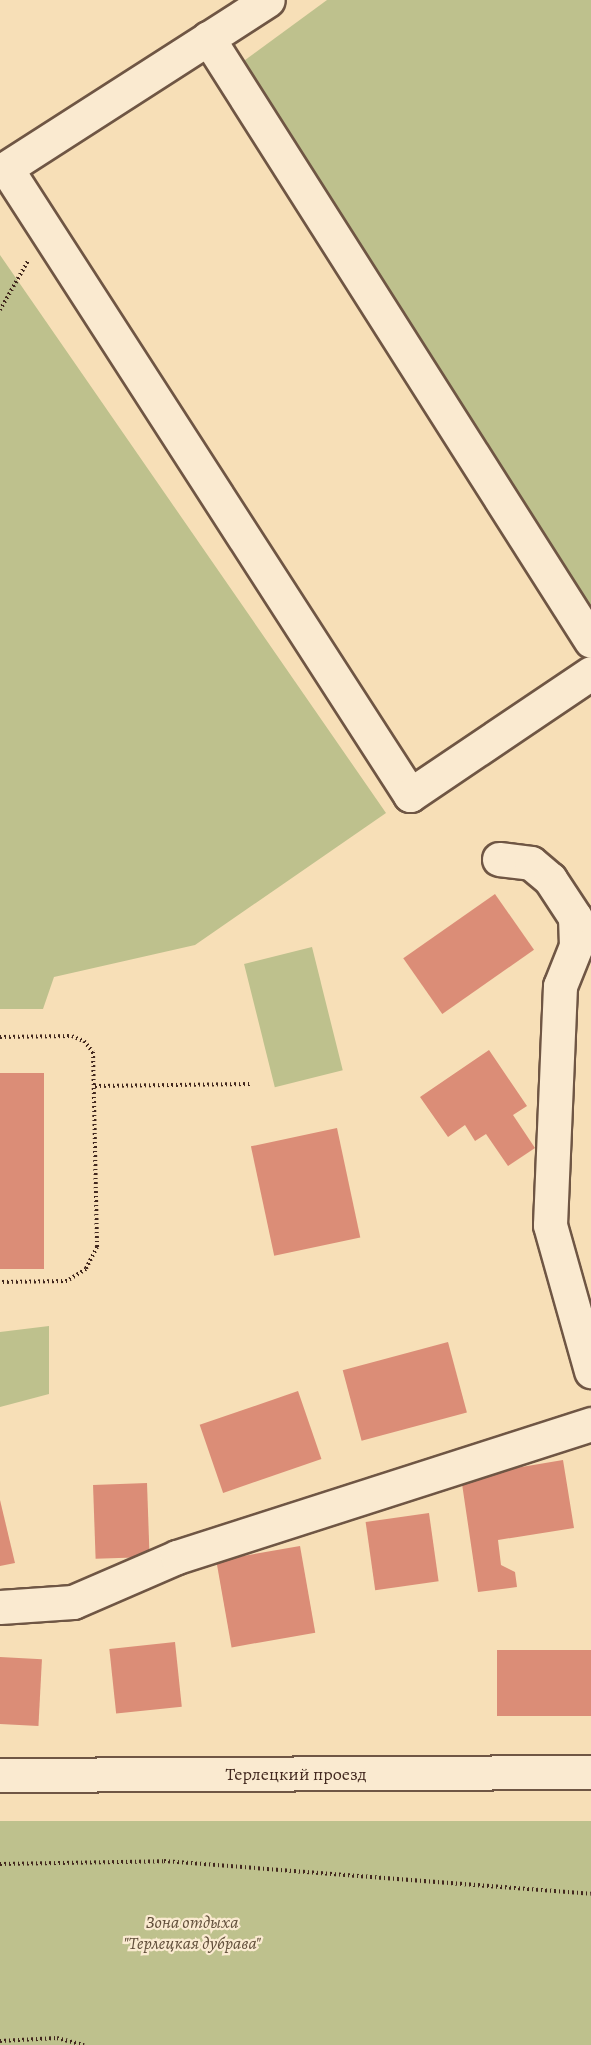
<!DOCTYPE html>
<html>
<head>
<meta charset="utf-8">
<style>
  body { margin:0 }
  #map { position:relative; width:591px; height:2045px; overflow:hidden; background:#f7dfb7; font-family:Alegreya,serif }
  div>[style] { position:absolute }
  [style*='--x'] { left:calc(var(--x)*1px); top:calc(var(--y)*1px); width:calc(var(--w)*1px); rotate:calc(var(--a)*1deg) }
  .green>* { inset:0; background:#bec18d; transform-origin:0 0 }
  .building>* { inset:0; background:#db8d77; transform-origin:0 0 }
  .path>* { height:4px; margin-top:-2px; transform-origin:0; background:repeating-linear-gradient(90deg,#42281e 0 1.5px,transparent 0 4.5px) }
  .roads { filter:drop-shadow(2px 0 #6f5644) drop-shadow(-2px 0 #6f5644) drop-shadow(0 2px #6f5644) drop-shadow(0 -2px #6f5644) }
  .minor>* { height:33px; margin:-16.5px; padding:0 16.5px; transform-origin:16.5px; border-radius:16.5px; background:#faead0 }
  span { translate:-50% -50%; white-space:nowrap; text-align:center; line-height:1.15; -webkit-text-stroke:4.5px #faead0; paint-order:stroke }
  .street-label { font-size:18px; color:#42281e }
  .park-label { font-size:18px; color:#614e3a; font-style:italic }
</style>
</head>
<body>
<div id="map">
  <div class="green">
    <i style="clip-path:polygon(327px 0,591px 0,591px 608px,237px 66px)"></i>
    <i style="clip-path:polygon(0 255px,386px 813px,195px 945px,54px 977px,43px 1009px,0 1009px)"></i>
    <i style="left:312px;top:947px;width:127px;height:70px;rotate:76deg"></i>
    <i style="clip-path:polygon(49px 1326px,49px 1394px,0 1407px,0 1332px)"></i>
    <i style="left:0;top:1821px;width:591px;height:224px"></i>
  </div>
  <div class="building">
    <i style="left:495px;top:894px;width:68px;height:112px;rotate:55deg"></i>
    <i style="clip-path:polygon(489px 1050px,527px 1106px,513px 1115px,535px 1148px,508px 1166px,486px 1134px,475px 1141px,465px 1125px,448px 1137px,420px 1097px)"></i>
    <i style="left:0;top:1073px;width:44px;height:196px"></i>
    <i style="left:337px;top:1128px;width:112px;height:88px;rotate:78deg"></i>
    <i style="left:448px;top:1342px;width:73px;height:109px;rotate:75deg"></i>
    <i style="left:298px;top:1391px;width:72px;height:104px;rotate:71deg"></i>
    <i style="clip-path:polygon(563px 1460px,574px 1528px,498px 1540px,501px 1565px,515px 1572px,517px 1587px,478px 1592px,461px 1477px)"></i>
    <i style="left:147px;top:1483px;width:74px;height:54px;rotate:88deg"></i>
    <i style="clip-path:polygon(0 1500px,15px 1563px,0 1566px)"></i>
    <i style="left:429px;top:1513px;width:69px;height:64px;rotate:82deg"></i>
    <i style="left:300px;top:1546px;width:88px;height:85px;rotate:80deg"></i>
    <i style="left:175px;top:1642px;width:65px;height:66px;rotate:84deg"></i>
    <i style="left:591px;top:1650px;width:66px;height:94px;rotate:90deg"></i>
    <i style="left:0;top:1657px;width:42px;height:67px;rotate:3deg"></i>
  </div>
  <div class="path">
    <i style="--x:0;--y:310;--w:56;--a:-60.3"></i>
    <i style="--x:0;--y:1037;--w:72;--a:-0.8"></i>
    <i style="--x:72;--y:1036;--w:13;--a:23"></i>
    <i style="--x:84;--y:1041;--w:14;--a:51"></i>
    <i style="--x:93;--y:1052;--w:195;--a:88.8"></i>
    <i style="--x:97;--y:1247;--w:25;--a:117"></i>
    <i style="--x:86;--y:1269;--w:22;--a:148"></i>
    <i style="--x:67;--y:1281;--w:67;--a:179.1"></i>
    <i style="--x:95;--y:1086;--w:155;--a:-0.7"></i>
    <i style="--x:0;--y:1864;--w:164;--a:-1"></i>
    <i style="--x:164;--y:1861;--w:428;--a:4.4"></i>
    <i style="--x:0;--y:2041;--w:57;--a:-3"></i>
    <i style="--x:57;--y:2038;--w:28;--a:15"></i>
  </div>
  <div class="roads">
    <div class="minor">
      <i style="--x:208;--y:38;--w:714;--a:57.58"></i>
      <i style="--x:6;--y:168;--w:746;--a:57.2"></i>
      <i style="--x:410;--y:795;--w:218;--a:-34"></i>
      <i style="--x:0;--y:172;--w:318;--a:-32.7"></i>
      <i style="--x:499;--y:859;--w:32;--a:7"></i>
      <i style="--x:531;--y:863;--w:25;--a:40"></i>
      <i style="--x:550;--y:879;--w:45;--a:56.7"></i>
      <i style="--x:575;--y:917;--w:29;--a:88"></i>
      <i style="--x:576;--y:946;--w:43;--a:111.8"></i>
      <i style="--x:560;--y:986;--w:239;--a:92.4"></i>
      <i style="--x:550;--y:1225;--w:152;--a:74.3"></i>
      <i style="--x:0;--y:1607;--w:73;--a:-3.9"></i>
      <i style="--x:73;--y:1602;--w:113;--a:-23.4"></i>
      <i style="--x:177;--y:1557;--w:435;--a:-17.8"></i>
      <i style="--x:0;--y:1775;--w:591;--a:-0.29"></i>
    </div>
  </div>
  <div class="street-label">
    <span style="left:296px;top:1774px">Терлецкий проезд</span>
  </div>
  <div class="park-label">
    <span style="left:192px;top:1933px">Зона отдыха<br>"Терлецкая дубрава"</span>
  </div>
</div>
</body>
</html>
